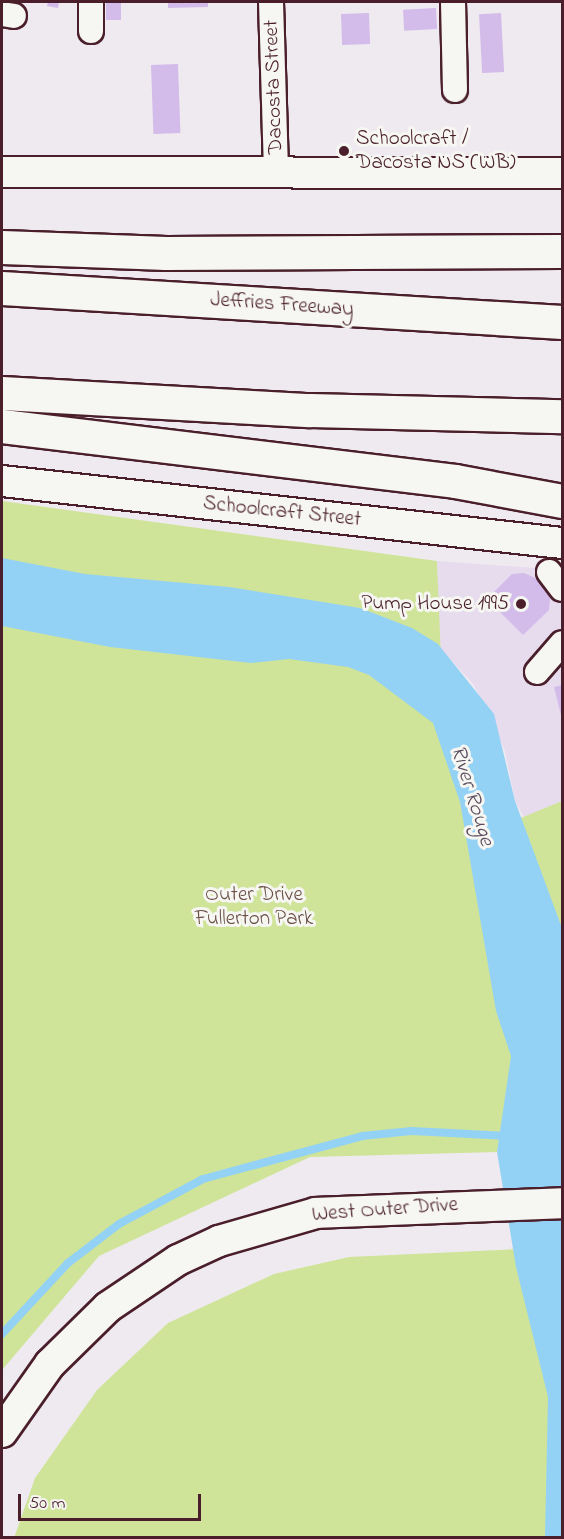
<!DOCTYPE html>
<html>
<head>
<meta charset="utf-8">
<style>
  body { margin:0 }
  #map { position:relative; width:564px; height:1539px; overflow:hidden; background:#efeaf0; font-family:"Indie Flower",sans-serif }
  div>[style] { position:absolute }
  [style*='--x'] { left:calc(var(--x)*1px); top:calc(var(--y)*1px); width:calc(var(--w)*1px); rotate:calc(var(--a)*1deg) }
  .built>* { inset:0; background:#e7dcee }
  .green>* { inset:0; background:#cfe499 }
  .water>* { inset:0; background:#94d2f5 }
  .stream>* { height:8px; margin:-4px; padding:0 4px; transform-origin:4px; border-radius:4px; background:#94d2f5 }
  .building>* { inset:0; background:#d3bbea; transform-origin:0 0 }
  .roads { filter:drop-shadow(2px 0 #4a1f2b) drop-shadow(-2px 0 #4a1f2b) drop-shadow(0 2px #4a1f2b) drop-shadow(0 -2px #4a1f2b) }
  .minor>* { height:24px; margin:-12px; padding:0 12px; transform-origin:12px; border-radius:12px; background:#f6f6f2 }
  .major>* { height:30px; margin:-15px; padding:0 15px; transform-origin:15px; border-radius:15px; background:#f6f6f2 }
  .highway>* { height:33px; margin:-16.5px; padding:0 16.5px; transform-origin:16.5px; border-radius:16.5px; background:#f6f6f2 }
  .dots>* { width:16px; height:16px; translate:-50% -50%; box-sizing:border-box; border:3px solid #f6f6f2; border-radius:50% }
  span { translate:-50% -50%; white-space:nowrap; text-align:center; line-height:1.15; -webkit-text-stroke:6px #f6f6f2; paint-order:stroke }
  .street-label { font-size:21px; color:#4a1f2b }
  .poi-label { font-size:21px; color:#4a1f2b }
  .left { translate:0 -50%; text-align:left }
  .right { translate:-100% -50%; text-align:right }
  .park-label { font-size:21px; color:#6b5046 }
  .water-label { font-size:22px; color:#5c4c5e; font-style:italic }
  .frame { position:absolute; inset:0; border:3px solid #4a1f2b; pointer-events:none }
  .scale { position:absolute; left:18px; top:1494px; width:183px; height:27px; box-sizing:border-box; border:3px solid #4a1f2b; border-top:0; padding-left:8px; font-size:18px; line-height:21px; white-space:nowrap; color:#4a1f2b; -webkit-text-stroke:4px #f6f6f2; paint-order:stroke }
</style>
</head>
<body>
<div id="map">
  <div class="built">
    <i style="clip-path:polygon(437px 561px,562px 570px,562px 801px,524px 817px,515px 801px,505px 751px,474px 685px,440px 648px)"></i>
  </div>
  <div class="green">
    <i style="clip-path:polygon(2px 501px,437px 561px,443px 707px,484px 833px,562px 801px,562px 1137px,499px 1140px,497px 1152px,310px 1157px,99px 1256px,2px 1370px)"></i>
    <i style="clip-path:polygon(562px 1247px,562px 1537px,14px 1538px,35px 1478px,97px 1390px,168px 1323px,274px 1274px,349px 1257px)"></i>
  </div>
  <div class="water">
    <i style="clip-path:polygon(2px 558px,85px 574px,229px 587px,360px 608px,412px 628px,438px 644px,494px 714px,515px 801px,562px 928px,562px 1537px,545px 1537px,548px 1397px,516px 1267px,497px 1152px,511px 1056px,496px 1011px,460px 802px,433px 723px,369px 675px,348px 667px,289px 659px,251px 663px,110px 647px,2px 626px)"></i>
  </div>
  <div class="stream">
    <i style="--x:2;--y:1334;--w:97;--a:-47.1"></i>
    <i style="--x:68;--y:1263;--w:64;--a:-37.4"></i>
    <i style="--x:119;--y:1224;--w:95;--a:-28.2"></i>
    <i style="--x:203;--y:1179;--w:165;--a:-15.1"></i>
    <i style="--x:362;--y:1136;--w:50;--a:-5.7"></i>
    <i style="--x:412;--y:1131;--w:96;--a:3"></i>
  </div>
  <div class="building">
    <i style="clip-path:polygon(48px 2px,59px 2px,58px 8px,47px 6px)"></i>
    <i style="left:106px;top:2px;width:15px;height:18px"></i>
    <i style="clip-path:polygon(168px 2px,208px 2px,208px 7px,168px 8px)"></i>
    <i style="left:436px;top:8px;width:21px;height:33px;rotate:87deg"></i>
    <i style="left:369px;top:13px;width:31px;height:28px;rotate:88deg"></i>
    <i style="left:501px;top:13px;width:59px;height:22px;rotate:87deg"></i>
    <i style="left:178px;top:64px;width:69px;height:27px;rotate:88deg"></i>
    <i style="clip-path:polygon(524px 573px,542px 581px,550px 599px,549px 610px,523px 635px,487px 599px,512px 574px)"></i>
    <i style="clip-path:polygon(562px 685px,562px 719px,554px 687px)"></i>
  </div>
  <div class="roads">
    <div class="minor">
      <i style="--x:91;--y:2;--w:29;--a:90"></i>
      <i style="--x:271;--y:2;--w:170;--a:88.3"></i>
      <i style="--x:453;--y:2;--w:88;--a:88.7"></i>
      <i style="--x:2;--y:14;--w:12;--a:9"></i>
      <i style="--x:549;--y:572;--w:21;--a:53"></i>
      <i style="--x:537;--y:672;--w:38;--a:-49"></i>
    </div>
    <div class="major">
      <i style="--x:2;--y:172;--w:560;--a:0.1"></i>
      <i style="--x:2;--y:481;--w:563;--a:6.32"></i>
      <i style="--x:2;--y:1432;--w:83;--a:-54.8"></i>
      <i style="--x:50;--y:1364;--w:81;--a:-44.5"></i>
      <i style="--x:108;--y:1307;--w:84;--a:-33.9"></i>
      <i style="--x:178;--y:1260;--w:45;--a:-24.9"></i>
      <i style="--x:219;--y:1241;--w:101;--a:-16.1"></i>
      <i style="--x:316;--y:1213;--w:246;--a:-2.3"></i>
    </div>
    <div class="highway">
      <i style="--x:2;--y:247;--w:164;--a:2.1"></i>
      <i style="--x:166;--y:253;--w:396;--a:-0.3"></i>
      <i style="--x:2;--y:288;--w:561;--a:3.47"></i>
      <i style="--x:2;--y:393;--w:308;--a:3.2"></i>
      <i style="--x:310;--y:410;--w:252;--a:1.4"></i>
      <i style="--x:2;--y:426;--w:456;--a:6.9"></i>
      <i style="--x:455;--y:481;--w:109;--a:10.6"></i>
    </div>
  </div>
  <div class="dots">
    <i style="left:344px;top:151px;background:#4a1f2b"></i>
    <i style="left:521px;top:604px;background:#4a1f2b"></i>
  </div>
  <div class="street-label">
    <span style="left:274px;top:87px;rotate:-92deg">Dacosta Street</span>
    <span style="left:282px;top:305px;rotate:4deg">Jeffries Freeway</span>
    <span style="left:282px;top:512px;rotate:6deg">Schoolcraft Street</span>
    <span style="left:385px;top:1210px;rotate:-4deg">West Outer Drive</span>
  </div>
  <div class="poi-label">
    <span class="left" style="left:356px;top:151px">Schoolcraft /<br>Dacosta NS (WB)</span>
    <span class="right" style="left:509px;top:604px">Pump House 1995</span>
  </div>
  <div class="park-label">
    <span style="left:254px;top:907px">Outer Drive<br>Fullerton Park</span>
  </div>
  <div class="water-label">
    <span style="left:471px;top:796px;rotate:73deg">River Rouge</span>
  </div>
  <div class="frame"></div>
  <div class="scale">50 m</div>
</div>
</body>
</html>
